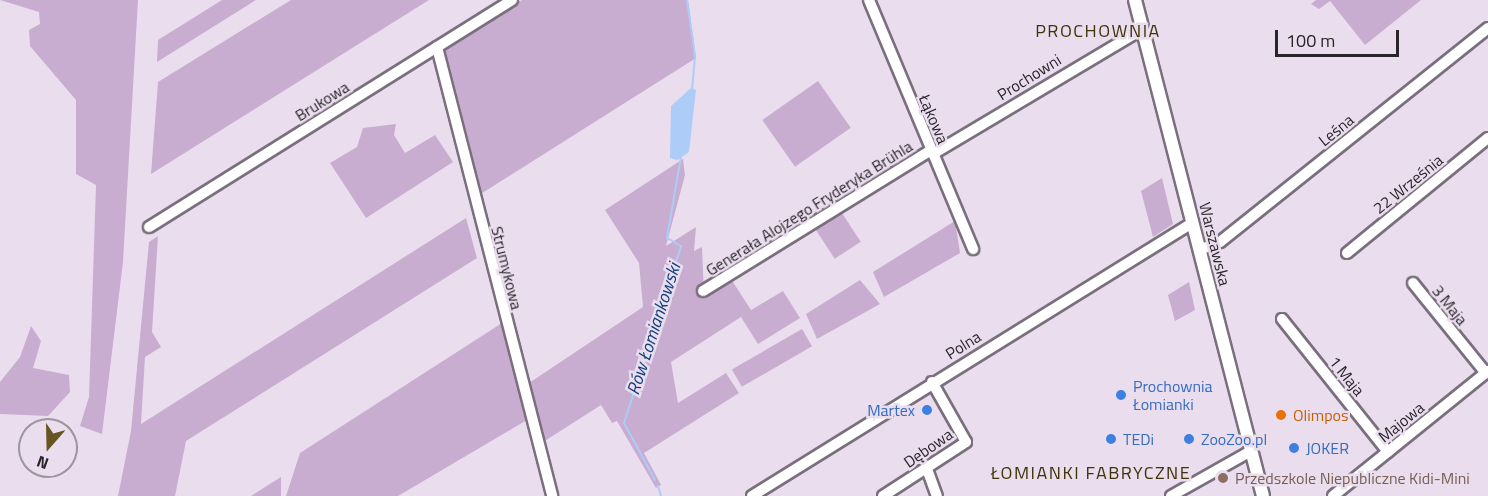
<!DOCTYPE html>
<html>
<head>
<meta charset="utf-8">
<style>
  body { margin:0 }
  #map { position:relative; width:1488px; height:496px; overflow:hidden; background:#eadeee; font-family:"Titillium Web",sans-serif }
  div>[style] { position:absolute }
  [style*='--x'] { left:calc(var(--x)*1px); top:calc(var(--y)*1px); width:calc(var(--w)*1px); rotate:calc(var(--a)*1deg) }
  .green>* { inset:0; background:#c8add1; transform-origin:0 0 }
  .water>* { inset:0; background:#adccf8 }
  .stream>* { height:2px; margin:-1px; padding:0 1px; transform-origin:1px; border-radius:1px; background:#adccf8 }
  .roads { filter:drop-shadow(2px 0 #7a6f7d) drop-shadow(-2px 0 #7a6f7d) drop-shadow(0 2px #7a6f7d) drop-shadow(0 -2px #7a6f7d) }
  .minor>* { height:10px; margin:-5px; padding:0 5px; transform-origin:5px; border-radius:5px; background:#fff }
  .tertiary>* { height:12px; margin:-6px; padding:0 6px; transform-origin:6px; border-radius:6px; background:#fff }
  .dots>* { width:16px; height:16px; translate:-50% -50%; box-sizing:border-box; border:3px solid #eadeee; border-radius:50% }
  span { translate:-50% -50%; white-space:nowrap; text-align:center; line-height:1.15; -webkit-text-stroke:5px #eadeee; paint-order:stroke }
  .street-label { font-size:16px; color:#29252b }
  .shop-label { font-size:16px; color:#366cbe }
  .left { translate:0 -50%; text-align:left }
  .right { translate:-100% -50%; text-align:right }
  .food-label { font-size:16px; color:#c56008 }
  .education-label { font-size:16px; color:#785e54 }
  .neighbourhood-label { font-size:18px; color:#413309; letter-spacing:1.5px }
  .water-label { font-size:18px; color:#0d3e7d; font-style:italic }
  .north { position:absolute; left:18px; top:418px; width:60px; height:60px; box-sizing:border-box; background:#eadeee; border:2px solid #9d94a0; border-radius:50%; rotate:200deg; font-size:16px; font-weight:700; line-height:24px; text-align:center; color:#29252b }
  .north::after { content:''; display:block; margin:auto; width:21px; height:27px; background:#665422; clip-path:polygon(50% 0,100% 100%,50% 72%,0 100%) }
  .scale { position:absolute; left:1275px; top:30px; width:124px; height:27px; box-sizing:border-box; border:3px solid #29252b; border-top:0; padding-left:8px; font-size:18px; line-height:21px; white-space:nowrap; color:#29252b; -webkit-text-stroke:4px #eadeee; paint-order:stroke }
</style>
</head>
<body>
<div id="map">
  <div class="green">
    <i style="clip-path:polygon(0 0,138px 0,123px 262px,102px 434px,80px 426px,89px 397px,96px 185px,76px 174px,76px 100px,30px 46px,29px 30px,40px 24px,39px 12px)"></i>
    <i style="clip-path:polygon(222px 0,256px 0,157px 62px,158px 40px)"></i>
    <i style="clip-path:polygon(291px 0,429px 0,151px 174px,158px 82px)"></i>
    <i style="clip-path:polygon(522px 0,688px 0,696px 58px,479px 195px,443px 63px,445px 48px)"></i>
    <i style="clip-path:polygon(1316px 0,1421px 0,1365px 45px,1330px 1px,1319px 9px,1311px 4px)"></i>
    <i style="left:818px;top:81px;width:57px;height:68px;rotate:55deg"></i>
    <i style="clip-path:polygon(396px 124px,394px 135px,405px 153px,435px 135px,453px 162px,366px 218px,330px 163px,357px 147px,363px 128px)"></i>
    <i style="clip-path:polygon(683px 159px,685px 175px,666px 246px,696px 227px,694px 251px,702px 247px,704px 296px,731px 279px,751px 310px,783px 291px,800px 318px,758px 344px,741px 317px,671px 362px,678px 403px,726px 373px,739px 393px,644px 453px,661px 485px,656px 488px,617px 421px,612px 423px,601px 405px,540px 444px,526px 385px,643px 307px,639px 263px,605px 210px)"></i>
    <i style="clip-path:polygon(1162px 178px,1173px 224px,1153px 237px,1141px 191px)"></i>
    <i style="left:840px;top:210px;width:38px;height:31px;rotate:57deg"></i>
    <i style="clip-path:polygon(466px 218px,477px 258px,186px 441px,175px 496px,118px 496px,131px 431px,149px 242px,158px 236px,152px 332px,161px 347px,145px 357px,141px 424px)"></i>
    <i style="clip-path:polygon(955px 221px,960px 253px,884px 297px,873px 272px)"></i>
    <i style="clip-path:polygon(860px 280px,880px 304px,817px 339px,806px 314px)"></i>
    <i style="clip-path:polygon(1189px 282px,1195px 310px,1175px 321px,1168px 295px)"></i>
    <i style="clip-path:polygon(502px 323px,527px 420px,398px 496px,286px 496px,300px 453px)"></i>
    <i style="clip-path:polygon(31px 326px,41px 341px,33px 368px,69px 375px,70px 392px,48px 416px,0 414px,0 382px,20px 357px)"></i>
    <i style="left:802px;top:329px;width:20px;height:81px;rotate:60deg"></i>
    <i style="clip-path:polygon(281px 477px,281px 496px,251px 496px)"></i>
  </div>
  <div class="water">
    <i style="clip-path:polygon(691px 88px,696px 90px,689px 152px,677px 160px,670px 158px,671px 106px)"></i>
  </div>
  <div class="stream">
    <i style="--x:687;--y:0;--w:57;--a:81.9"></i>
    <i style="--x:695;--y:56;--w:33;--a:95"></i>
    <i style="--x:655;--y:480;--w:65;--a:-118.5"></i>
    <i style="--x:624;--y:423;--w:186;--a:-72.1"></i>
    <i style="--x:681;--y:246;--w:16;--a:-150"></i>
    <i style="--x:667;--y:238;--w:82;--a:-80.2"></i>
    <i style="--x:658;--y:486;--w:10;--a:73"></i>
  </div>
  <div class="roads">
    <div class="minor">
      <i style="--x:869;--y:0;--w:270;--a:67.3"></i>
      <i style="--x:437;--y:47;--w:463;--a:75.6"></i>
      <i style="--x:933;--y:154;--w:244;--a:-30.8"></i>
      <i style="--x:149;--y:227;--w:428;--a:-32"></i>
      <i style="--x:1199;--y:250;--w:22;--a:-21"></i>
      <i style="--x:1220;--y:242;--w:343;--a:-38.6"></i>
      <i style="--x:1347;--y:253;--w:182;--a:-39.2"></i>
      <i style="--x:1413;--y:283;--w:116;--a:51"></i>
      <i style="--x:703;--y:291;--w:268;--a:-31.7"></i>
      <i style="--x:1282;--y:319;--w:170;--a:51.4"></i>
      <i style="--x:927;--y:469;--w:29;--a:70"></i>
      <i style="--x:752;--y:496;--w:518;--a:-31.82"></i>
      <i style="--x:883;--y:496;--w:99;--a:-33"></i>
      <i style="--x:966;--y:442;--w:69;--a:-119.5"></i>
      <i style="--x:1171;--y:496;--w:92;--a:-29.4"></i>
      <i style="--x:1333;--y:496;--w:199;--a:-38.9"></i>
    </div>
    <div class="tertiary">
      <i style="--x:1135;--y:0;--w:512;--a:75.53"></i>
    </div>
  </div>
  <div class="dots">
    <i style="left:1121px;top:395px;background:#3f7fe0"></i>
    <i style="left:927px;top:410px;background:#3f7fe0"></i>
    <i style="left:1281px;top:415px;background:#e8710a"></i>
    <i style="left:1111px;top:439px;background:#3f7fe0"></i>
    <i style="left:1189px;top:439px;background:#3f7fe0"></i>
    <i style="left:1294px;top:448px;background:#3f7fe0"></i>
    <i style="left:1223px;top:478px;background:#8d6e63"></i>
  </div>
  <div class="street-label">
    <span style="left:1029px;top:77px;rotate:-32deg">Prochowni</span>
    <span style="left:322px;top:101px;rotate:-32deg">Brukowa</span>
    <span style="left:934px;top:119px;rotate:67deg">Łąkowa</span>
    <span style="left:1336px;top:130px;rotate:-39deg">Leśna</span>
    <span style="left:1408px;top:184px;rotate:-39deg">22 Września</span>
    <span style="left:809px;top:208px;rotate:-32deg">Generała Alojzego Fryderyka Brühla</span>
    <span style="left:1215px;top:244px;rotate:76deg">Warszawska</span>
    <span style="left:507px;top:268px;rotate:76deg">Strumykowa</span>
    <span style="left:1450px;top:305px;rotate:51deg">3 Maja</span>
    <span style="left:963px;top:345px;rotate:-32deg">Polna</span>
    <span style="left:1347px;top:376px;rotate:51deg">1 Maja</span>
    <span style="left:1401px;top:422px;rotate:-39deg">Majowa</span>
    <span style="left:928px;top:448px;rotate:-35deg">Dębowa</span>
  </div>
  <div class="shop-label">
    <span class="left" style="left:1133px;top:395px">Prochownia<br>Łomianki</span>
    <span class="right" style="left:915px;top:410px">Martex</span>
    <span class="left" style="left:1123px;top:439px">TEDi</span>
    <span class="left" style="left:1201px;top:439px">ZooZoo.pl</span>
    <span class="left" style="left:1306px;top:448px">JOKER</span>
  </div>
  <div class="food-label">
    <span class="left" style="left:1293px;top:415px">Olimpos</span>
  </div>
  <div class="education-label">
    <span class="left" style="left:1235px;top:478px">Przedszkole Niepubliczne Kidi-Mini</span>
  </div>
  <div class="neighbourhood-label">
    <span style="left:1098px;top:31px">PROCHOWNIA</span>
    <span style="left:1091px;top:473px">ŁOMIANKI FABRYCZNE</span>
  </div>
  <div class="water-label">
    <span style="left:654px;top:329px;rotate:-72deg">Rów Łomiankowski</span>
  </div>
  <div class="north">N</div>
  <div class="scale">100 m</div>
</div>
</body>
</html>
